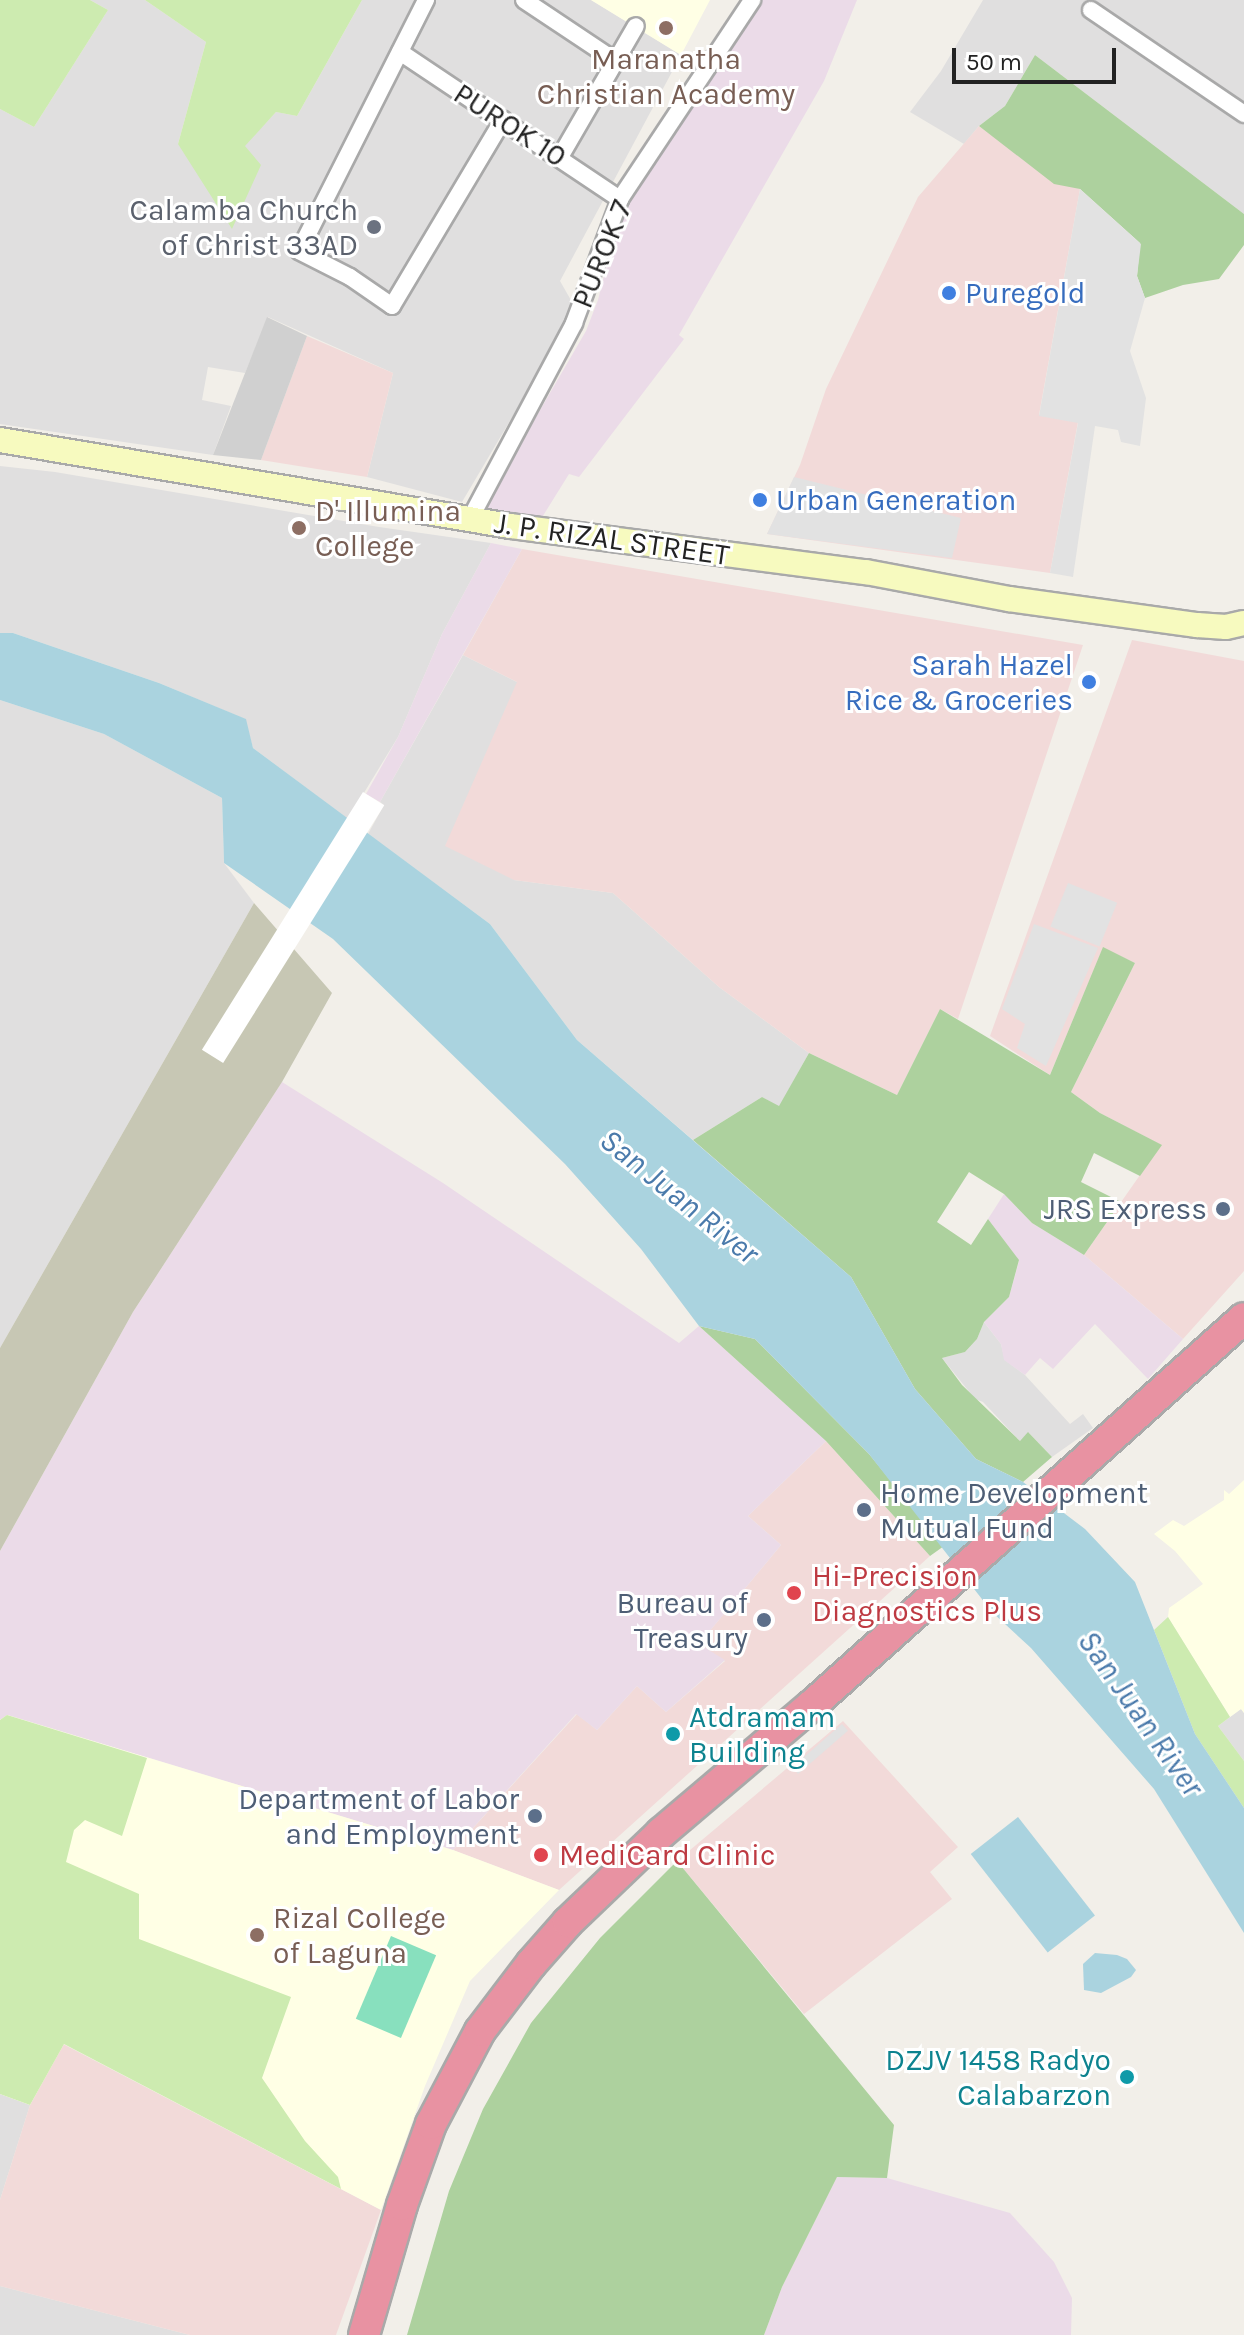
<!DOCTYPE html>
<html>
<head>
<meta charset="utf-8">
<style>
  body { margin:0 }
  #map { position:relative; width:1244px; height:2335px; overflow:hidden; background:#f2efe9; font-family:Karla,sans-serif }
  div>[style] { position:absolute }
  [style*='--x'] { left:calc(var(--x)*1px); top:calc(var(--y)*1px); width:calc(var(--w)*1px); rotate:calc(var(--a)*1deg) }
  .residential>* { inset:0; background:#e0dfdf }
  .commercial>* { inset:0; background:#f2dad9 }
  .industrial>* { inset:0; background:#ebdbe8 }
  .education>* { inset:0; background:#ffffe5 }
  .religious>* { inset:0; background:#d0d0d0 }
  .construction>* { inset:0; background:#c7c7b4 }
  .grass>* { inset:0; background:#cdebb0 }
  .forest>* { inset:0; background:#add19e }
  .pitch>* { inset:0; background:#88e0be; transform-origin:0 0 }
  .parking>* { inset:0; background:#e2e2e2; transform-origin:0 0 }
  .water>* { inset:0; background:#aad3df; transform-origin:0 0 }
  .pier>* { inset:0; background:#fff; transform-origin:0 0 }
  .roads { filter:drop-shadow(2px 0 #a9a9a9) drop-shadow(-2px 0 #a9a9a9) drop-shadow(0 2px #a9a9a9) drop-shadow(0 -2px #a9a9a9) }
  .street>* { height:16px; margin:-8px; padding:0 8px; transform-origin:8px; border-radius:8px; background:#fff }
  .secondary>* { height:24px; margin:-12px; padding:0 12px; transform-origin:12px; border-radius:12px; background:#f7fabf }
  .highway>* { height:30px; margin:-15px; padding:0 15px; transform-origin:15px; border-radius:15px; background:#e892a2 }
  .dots>* { width:22px; height:22px; translate:-50% -50%; box-sizing:border-box; border:4px solid #fff; border-radius:50% }
  span { translate:-50% -50%; white-space:nowrap; text-align:center; line-height:1.15; -webkit-text-stroke:6px #fff; paint-order:stroke }
  .education-label { font-size:30px; color:#785e54 }
  .left { translate:0 -50%; text-align:left }
  .street-label { font-size:30px; color:#222 }
  .worship-label { font-size:30px; color:#5b616d }
  .right { translate:-100% -50%; text-align:right }
  .shop-label { font-size:30px; color:#366cbe }
  .service-label { font-size:30px; color:#4e5e75 }
  .health-label { font-size:30px; color:#be3a42 }
  .culture-label { font-size:30px; color:#0d838f }
  .water-label { font-size:32px; color:#4a7aab; font-style:italic }
  .scale { position:absolute; left:952px; top:48px; width:164px; height:36px; box-sizing:border-box; border:4px solid #222; border-top:0; padding-left:10px; font-size:24px; line-height:28px; white-space:nowrap; color:#222; -webkit-text-stroke:6px #fff; paint-order:stroke }
</style>
</head>
<body>
<div id="map">
  <div class="residential">
    <i style="clip-path:polygon(90px 0,145px 0,206px 42px,178px 144px,244px 146px,276px 112px,297px 116px,362px 0,591px 0,681px 55px,560px 281px,576px 309px,462px 502px,367px 477px,393px 373px,268px 317px,245px 373px,208px 367px,202px 400px,231px 406px,213px 455px,0 424px,0 109px,34px 127px,108px 10px)"></i>
    <i style="clip-path:polygon(983px 0,1244px 0,1244px 214px,1035px 55px,1005px 106px,979px 126px,964px 144px,910px 112px,941px 71px)"></i>
    <i style="clip-path:polygon(0 466px,55px 472px,379px 527px,491px 543px,442px 634px,398px 737px,348px 819px,253px 748px,245px 719px,159px 683px,13px 633px,0 633px)"></i>
    <i style="clip-path:polygon(463px 655px,517px 682px,514px 880px,613px 893px,719px 987px,809px 1053px,779px 1107px,762px 1097px,693px 1140px,577px 1040px,490px 924px,368px 834px,384px 805px,380px 802px)"></i>
    <i style="clip-path:polygon(0 700px,104px 734px,222px 798px,224px 863px,254px 903px,0 1348px)"></i>
    <i style="clip-path:polygon(984px 1322px,1001px 1344px,1005px 1360px,1025px 1375px,1070px 1424px,1083px 1414px,1093px 1428px,1052px 1457px,1029px 1433px,1020px 1441px,983px 1402px,975px 1399px,942px 1358px,965px 1352px,977px 1339px)"></i>
    <i style="clip-path:polygon(1241px 1709px,1244px 1713px,1244px 1761px,1218px 1726px)"></i>
    <i style="clip-path:polygon(0 2094px,30px 2105px,0 2200px)"></i>
    <i style="clip-path:polygon(0 2286px,190px 2335px,0 2335px)"></i>
  </div>
  <div class="commercial">
    <i style="clip-path:polygon(979px 126px,1047px 175px,1080px 189px,1039px 415px,1078px 422px,1050px 573px,767px 534px,800px 465px,826px 389px,918px 197px)"></i>
    <i style="clip-path:polygon(307px 336px,393px 373px,367px 477px,261px 460px)"></i>
    <i style="clip-path:polygon(522px 549px,1083px 645px,958px 1019px,940px 1009px,897px 1095px,809px 1053px,719px 987px,613px 893px,514px 880px,445px 846px,517px 682px,463px 655px)"></i>
    <i style="clip-path:polygon(1132px 640px,1244px 661px,1244px 1271px,1183px 1339px,1084px 1255px,1161px 1145px,1100px 1113px,1071px 1092px,1135px 963px,1103px 948px,1050px 1075px,990px 1036px)"></i>
    <i style="clip-path:polygon(826px 1441px,930px 1556px,559px 1890px,453px 1850px,577px 1714px,597px 1730px,637px 1686px,666px 1712px,725px 1661px,698px 1645px,781px 1545px,748px 1516px)"></i>
    <i style="clip-path:polygon(843px 1721px,958px 1847px,930px 1872px,952px 1899px,804px 2014px,677px 1861px)"></i>
    <i style="clip-path:polygon(63px 2044px,381px 2210px,336px 2335px,190px 2335px,0 2286px,0 2200px,30px 2105px)"></i>
  </div>
  <div class="industrial">
    <i style="clip-path:polygon(759px 0,857px 0,824px 81px,679px 335px,684px 339px,579px 477px,569px 474px,541px 519px,482px 510px,586px 331px,598px 300px,625px 191px)"></i>
    <i style="clip-path:polygon(491px 543px,522px 549px,380px 802px,366px 794px,398px 737px,442px 634px)"></i>
    <i style="clip-path:polygon(282px 1082px,443px 1183px,679px 1343px,699px 1326px,826px 1441px,748px 1516px,781px 1545px,699px 1644px,725px 1660px,666px 1712px,637px 1686px,597px 1730px,576px 1714px,453px 1850px,8px 1715px,0 1720px,0 1551px,133px 1312px)"></i>
    <i style="clip-path:polygon(1004px 1194px,1032px 1223px,1084px 1255px,1183px 1339px,1148px 1379px,1095px 1324px,1053px 1369px,1040px 1358px,1025px 1375px,1004px 1360px,1001px 1344px,984px 1322px,1009px 1297px,1019px 1261px,988px 1219px)"></i>
    <i style="clip-path:polygon(837px 2177px,887px 2178px,1010px 2213px,1054px 2262px,1072px 2298px,1071px 2335px,764px 2335px,782px 2287px)"></i>
  </div>
  <div class="education">
    <i style="clip-path:polygon(591px 0,710px 0,681px 55px)"></i>
    <i style="clip-path:polygon(1244px 1480px,1244px 1713px,1241px 1709px,1230px 1717px,1168px 1617px,1169px 1608px,1203px 1584px,1175px 1551px,1154px 1534px,1173px 1520px,1184px 1526px,1224px 1500px,1224px 1490px,1229px 1494px)"></i>
    <i style="clip-path:polygon(7px 1715px,453px 1850px,559px 1890px,470px 1981px,425px 2086px,381px 2210px,64px 2044px,30px 2105px,0 2094px,0 1720px)"></i>
  </div>
  <div class="religious">
    <i style="clip-path:polygon(267px 317px,307px 336px,261px 460px,213px 455px)"></i>
  </div>
  <div class="construction">
    <i style="clip-path:polygon(254px 903px,332px 993px,282px 1082px,133px 1312px,0 1551px,0 1348px)"></i>
  </div>
  <div class="grass">
    <i style="clip-path:polygon(0 0,90px 0,108px 10px,34px 127px,0 109px)"></i>
    <i style="clip-path:polygon(145px 0,362px 0,297px 116px,276px 112px,245px 146px,261px 165px,232px 229px,178px 144px,206px 42px)"></i>
    <i style="clip-path:polygon(1168px 1617px,1230px 1717px,1218px 1726px,1244px 1761px,1244px 1808px,1195px 1734px,1154px 1630px)"></i>
    <i style="clip-path:polygon(7px 1715px,147px 1758px,122px 1836px,85px 1820px,74px 1830px,66px 1862px,139px 1894px,139px 1939px,291px 1997px,262px 2078px,305px 2141px,338px 2177px,341px 2189px,64px 2044px,30px 2105px,0 2094px,0 1720px)"></i>
  </div>
  <div class="forest">
    <i style="clip-path:polygon(1035px 55px,1244px 214px,1244px 245px,1219px 279px,1183px 285px,1145px 298px,1137px 276px,1140px 243px,1080px 189px,1054px 184px,979px 126px,1005px 106px)"></i>
    <i style="clip-path:polygon(1103px 947px,1135px 963px,1071px 1092px,1100px 1113px,1162px 1145px,1140px 1176px,1094px 1153px,1081px 1182px,1121px 1202px,1084px 1255px,1032px 1223px,1004px 1194px,969px 1172px,937px 1222px,971px 1245px,988px 1219px,1019px 1260px,1009px 1297px,984px 1322px,977px 1339px,965px 1352px,942px 1358px,962px 1385px,1020px 1441px,1028px 1432px,1052px 1457px,1023px 1482px,976px 1459px,915px 1389px,851px 1277px,693px 1140px,762px 1097px,779px 1106px,809px 1053px,897px 1095px,940px 1009px,1050px 1075px)"></i>
    <i style="clip-path:polygon(699px 1326px,755px 1339px,869px 1454px,944px 1546px,930px 1556px,826px 1441px)"></i>
    <i style="clip-path:polygon(677px 1861px,894px 2125px,887px 2178px,837px 2177px,782px 2287px,764px 2335px,407px 2335px,449px 2191px,483px 2109px,531px 2023px,600px 1938px)"></i>
  </div>
  <div class="pitch">
    <i style="left:391px;top:1936px;width:49px;height:90px;rotate:23deg"></i>
  </div>
  <div class="parking">
    <i style="clip-path:polygon(1080px 189px,1141px 244px,1137px 276px,1145px 298px,1130px 351px,1146px 398px,1140px 446px,1121px 442px,1118px 430px,1095px 426px,1073px 577px,1050px 573px,1078px 423px,1039px 416px)"></i>
    <i style="clip-path:polygon(794px 477px,961px 518px,952px 558px,767px 534px)"></i>
    <i style="left:1068px;top:883px;width:53px;height:47px;rotate:22deg"></i>
    <i style="clip-path:polygon(1034px 924px,1098px 948px,1046px 1066px,1017px 1048px,1025px 1024px,1002px 1009px)"></i>
    <i style="left:842px;top:1724px;width:9px;height:66px;rotate:49deg"></i>
  </div>
  <div class="water">
    <i style="clip-path:polygon(0 633px,13px 633px,159px 683px,246px 719px,253px 748px,490px 924px,577px 1040px,851px 1277px,915px 1389px,976px 1459px,1023px 1482px,1085px 1529px,1135px 1582px,1195px 1734px,1244px 1808px,1244px 1933px,1154px 1789px,1031px 1648px,992px 1612px,869px 1454px,755px 1339px,699px 1326px,641px 1249px,565px 1164px,333px 939px,224px 863px,222px 798px,104px 734px,0 700px)"></i>
    <i style="left:1018px;top:1817px;width:125px;height:60px;rotate:52deg"></i>
    <i style="clip-path:polygon(1095px 1953px,1117px 1955px,1127px 1959px,1136px 1970px,1131px 1977px,1101px 1993px,1084px 1990px,1083px 1964px)"></i>
  </div>
  <div class="pier">
    <i style="left:363px;top:792px;width:25px;height:304px;rotate:32deg"></i>
  </div>
  <div class="roads">
    <div class="street">
      <i style="--x:426;--y:0;--w:281;--a:116.8"></i>
      <i style="--x:299;--y:251;--w:57;--a:27"></i>
      <i style="--x:350;--y:277;--w:51;--a:34.6"></i>
      <i style="--x:392;--y:306;--w:217;--a:-59.2"></i>
      <i style="--x:524;--y:0;--w:112;--a:33.7"></i>
      <i style="--x:1091;--y:10;--w:185;--a:34.2"></i>
      <i style="--x:400;--y:52;--w:265;--a:33.8"></i>
      <i style="--x:560;--y:157;--w:151;--a:-59.9"></i>
      <i style="--x:470;--y:519;--w:222;--a:-62"></i>
      <i style="--x:574;--y:323;--w:132;--a:-69.6"></i>
      <i style="--x:620;--y:199;--w:239;--a:-56.4"></i>
    </div>
    <div class="secondary">
      <i style="--x:0;--y:440;--w:517;--a:9.57"></i>
      <i style="--x:510;--y:526;--w:359;--a:7.4"></i>
      <i style="--x:866;--y:572;--w:146;--a:10.7"></i>
      <i style="--x:1009;--y:599;--w:190;--a:7.9"></i>
      <i style="--x:1197;--y:625;--w:29;--a:4"></i>
      <i style="--x:1226;--y:627;--w:18;--a:-13"></i>
    </div>
    <div class="highway">
      <i style="--x:364;--y:2335;--w:135;--a:-73.7"></i>
      <i style="--x:402;--y:2205;--w:86;--a:-70.3"></i>
      <i style="--x:431;--y:2124;--w:105;--a:-62.2"></i>
      <i style="--x:480;--y:2031;--w:84;--a:-52.7"></i>
      <i style="--x:531;--y:1964;--w:56;--a:-48.6"></i>
      <i style="--x:568;--y:1922;--w:129;--a:-43.7"></i>
      <i style="--x:661;--y:1833;--w:197;--a:-40.3"></i>
      <i style="--x:811;--y:1706;--w:581;--a:-41.86"></i>
    </div>
  </div>
  <div class="dots">
    <i style="left:666px;top:28px;background:#8d6e63"></i>
    <i style="left:374px;top:227px;background:#6b7280"></i>
    <i style="left:949px;top:293px;background:#3f7fe0"></i>
    <i style="left:760px;top:500px;background:#3f7fe0"></i>
    <i style="left:299px;top:528px;background:#8d6e63"></i>
    <i style="left:1089px;top:682px;background:#3f7fe0"></i>
    <i style="left:1223px;top:1209px;background:#5c6f8a"></i>
    <i style="left:864px;top:1510px;background:#5c6f8a"></i>
    <i style="left:794px;top:1593px;background:#e0444e"></i>
    <i style="left:764px;top:1620px;background:#5c6f8a"></i>
    <i style="left:673px;top:1734px;background:#0f9aa8"></i>
    <i style="left:535px;top:1816px;background:#5c6f8a"></i>
    <i style="left:541px;top:1855px;background:#e0444e"></i>
    <i style="left:257px;top:1935px;background:#8d6e63"></i>
    <i style="left:1127px;top:2077px;background:#0f9aa8"></i>
  </div>
  <div class="education-label">
    <span style="left:666px;top:76px">Maranatha<br>Christian Academy</span>
    <span class="left" style="left:315px;top:528px">D' Illumina<br>College</span>
    <span class="left" style="left:273px;top:1935px">Rizal College<br>of Laguna</span>
  </div>
  <div class="street-label">
    <span style="left:510px;top:125px;rotate:33deg">PUROK 10</span>
    <span style="left:602px;top:254px;rotate:-68deg">PUROK 7</span>
    <span style="left:612px;top:539px;rotate:8deg">J. P. RIZAL STREET</span>
  </div>
  <div class="worship-label">
    <span class="right" style="left:358px;top:227px">Calamba Church<br>of Christ 33AD</span>
  </div>
  <div class="shop-label">
    <span class="left" style="left:965px;top:293px">Puregold</span>
    <span class="left" style="left:776px;top:500px">Urban Generation</span>
    <span class="right" style="left:1073px;top:682px">Sarah Hazel<br>Rice &amp; Groceries</span>
  </div>
  <div class="service-label">
    <span class="right" style="left:1207px;top:1209px">JRS Express</span>
    <span class="left" style="left:880px;top:1510px">Home Development<br>Mutual Fund</span>
    <span class="right" style="left:748px;top:1620px">Bureau of<br>Treasury</span>
    <span class="right" style="left:519px;top:1816px">Department of Labor<br>and Employment</span>
  </div>
  <div class="health-label">
    <span class="left" style="left:812px;top:1593px">Hi-Precision<br>Diagnostics Plus</span>
    <span class="left" style="left:559px;top:1855px">MediCard Clinic</span>
  </div>
  <div class="culture-label">
    <span class="left" style="left:689px;top:1734px">Atdramam<br>Building</span>
    <span class="right" style="left:1111px;top:2077px">DZJV 1458 Radyo<br>Calabarzon</span>
  </div>
  <div class="water-label">
    <span style="left:679px;top:1197px;rotate:39deg">San Juan River</span>
    <span style="left:1140px;top:1714px;rotate:55deg">San Juan River</span>
  </div>
  <div class="scale">50 m</div>
</div>
</body>
</html>
